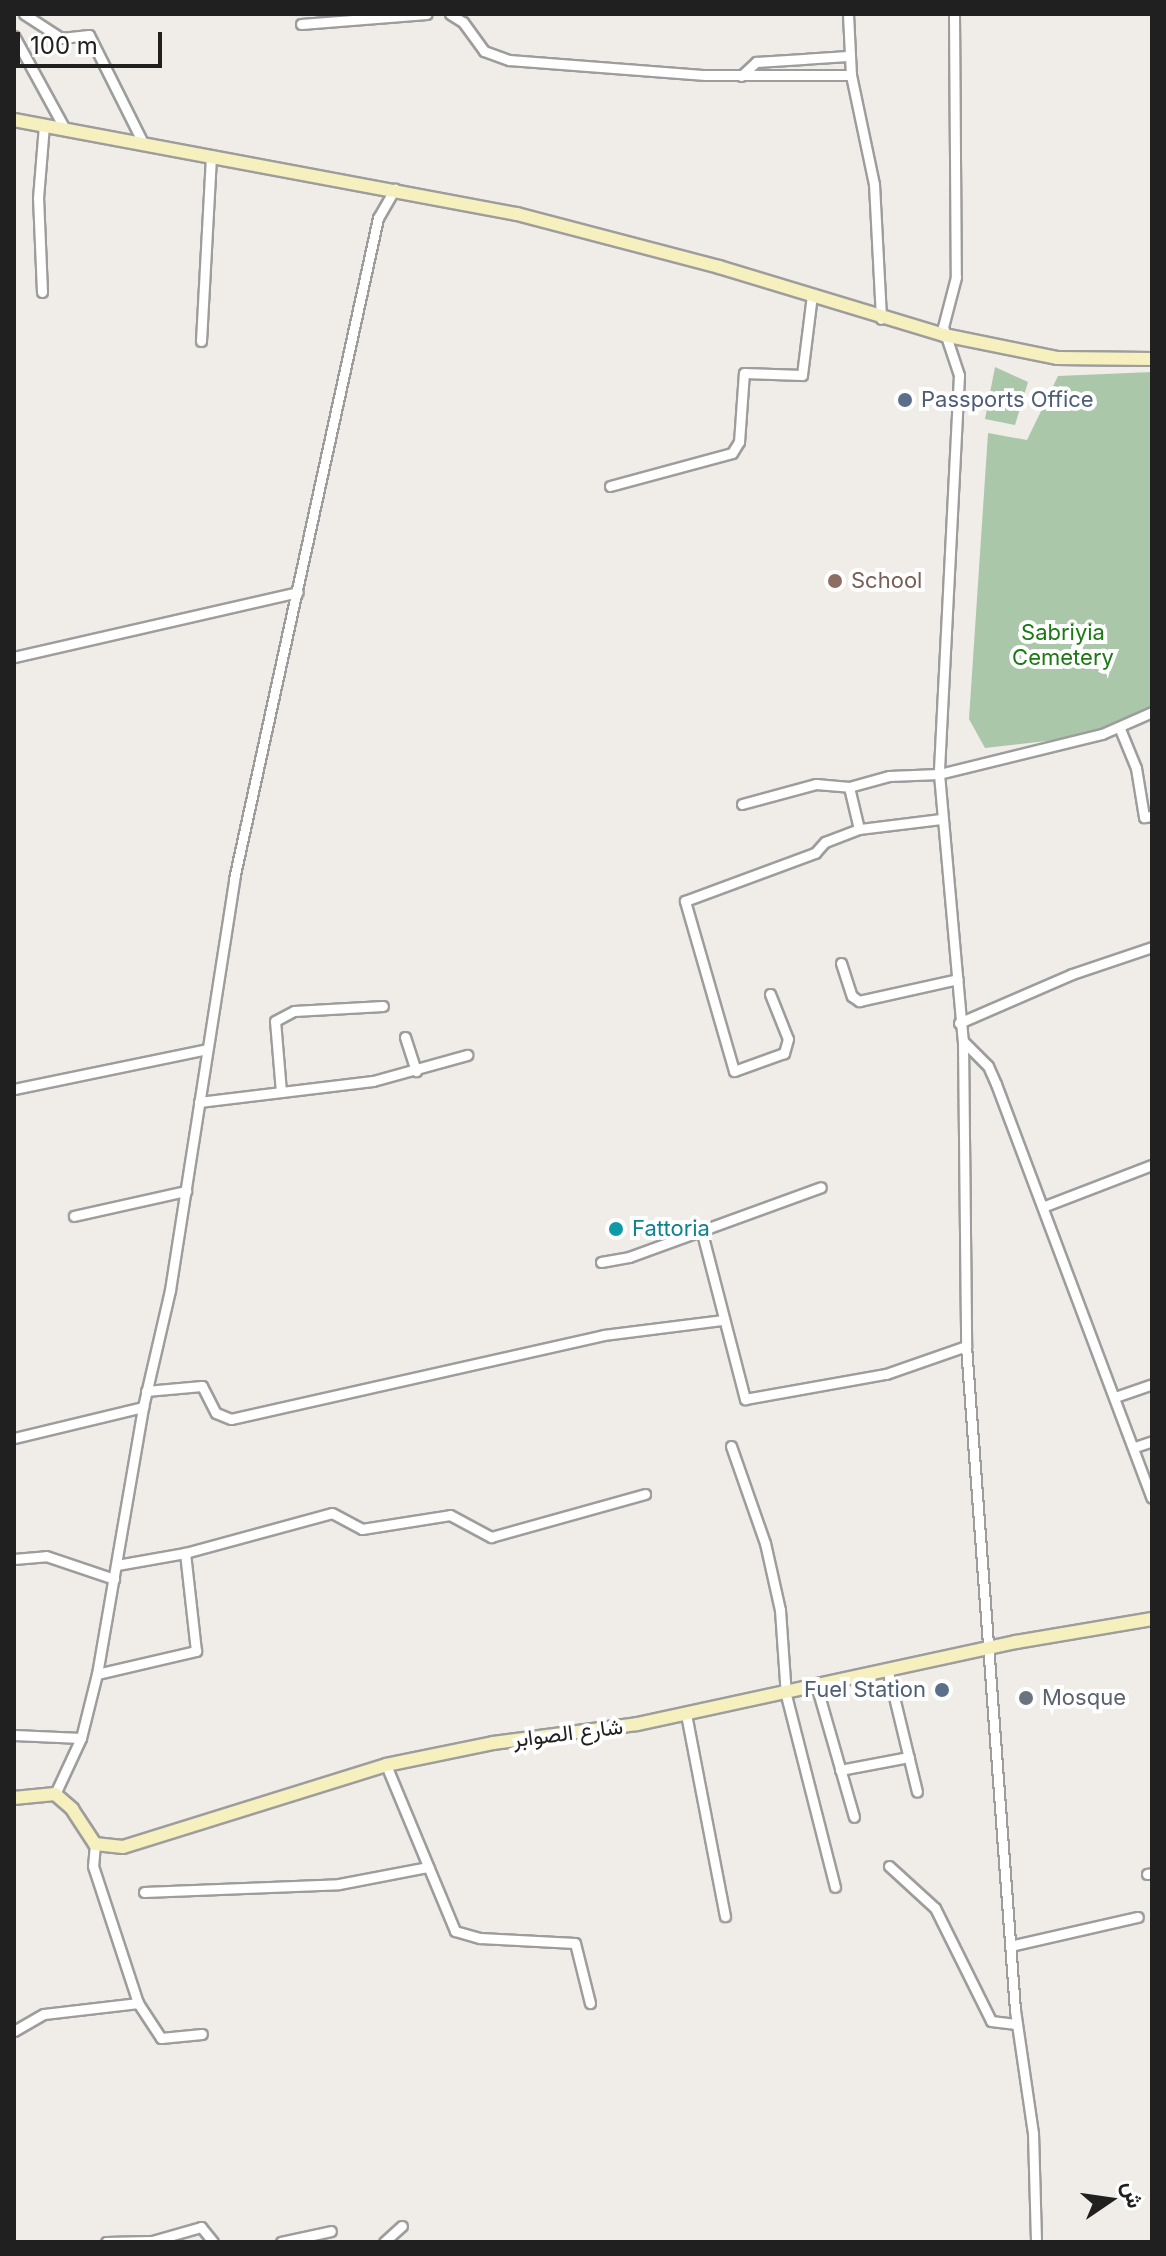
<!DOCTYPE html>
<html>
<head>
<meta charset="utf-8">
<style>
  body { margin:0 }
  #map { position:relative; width:1166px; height:2256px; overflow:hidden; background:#f0ece7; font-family:Inter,Vazirmatn,sans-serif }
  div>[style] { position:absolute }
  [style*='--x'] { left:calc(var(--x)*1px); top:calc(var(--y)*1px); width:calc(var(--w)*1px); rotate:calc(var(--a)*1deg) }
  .cemetery>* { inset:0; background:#aac7aa }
  .roads { filter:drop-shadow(2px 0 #9d9d9d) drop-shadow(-2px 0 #9d9d9d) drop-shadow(0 2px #9d9d9d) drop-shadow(0 -2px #9d9d9d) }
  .street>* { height:9px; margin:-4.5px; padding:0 4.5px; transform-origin:4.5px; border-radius:4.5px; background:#fff }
  .secondary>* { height:12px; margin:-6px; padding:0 6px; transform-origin:6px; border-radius:6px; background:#f6f0bf }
  .dots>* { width:22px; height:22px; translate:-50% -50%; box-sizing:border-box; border:4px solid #fff; border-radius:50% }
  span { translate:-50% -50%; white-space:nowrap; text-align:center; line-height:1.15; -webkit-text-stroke:8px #fff; paint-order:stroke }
  .service-label { font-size:22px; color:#4e5e75 }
  .left { translate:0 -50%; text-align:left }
  .right { translate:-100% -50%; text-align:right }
  .education-label { font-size:22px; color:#785e54 }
  .park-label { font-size:22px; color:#1a7913 }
  .culture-label { font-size:22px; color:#0d838f }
  .worship-label { font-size:22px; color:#5b616d }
  .street-label { font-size:22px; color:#202020 }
  .frame { position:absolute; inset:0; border:16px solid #202020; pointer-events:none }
  .north { position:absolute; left:1070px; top:2160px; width:80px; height:80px; -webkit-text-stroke:6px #fff; paint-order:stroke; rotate:77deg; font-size:22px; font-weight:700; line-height:32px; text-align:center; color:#202020 }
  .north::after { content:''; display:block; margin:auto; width:28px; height:36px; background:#202020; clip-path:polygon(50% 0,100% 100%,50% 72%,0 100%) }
  .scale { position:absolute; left:16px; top:32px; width:146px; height:36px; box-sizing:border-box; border:4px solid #202020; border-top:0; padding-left:10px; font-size:24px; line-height:28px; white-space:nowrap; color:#202020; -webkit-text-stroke:6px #fff; paint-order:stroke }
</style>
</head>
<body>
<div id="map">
  <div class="cemetery">
    <i style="clip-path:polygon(995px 367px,1028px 382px,1015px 425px,985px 419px)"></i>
    <i style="clip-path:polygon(1152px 372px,1152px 705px,1106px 734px,985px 748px,969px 719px,988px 433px,1027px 440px,1058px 376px)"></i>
  </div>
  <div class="roads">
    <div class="street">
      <i style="--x:24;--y:14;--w:44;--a:33"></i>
      <i style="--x:61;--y:38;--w:28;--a:-6"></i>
      <i style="--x:89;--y:35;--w:121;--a:63.4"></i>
      <i style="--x:450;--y:14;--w:15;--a:32"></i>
      <i style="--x:463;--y:22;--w:36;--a:54"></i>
      <i style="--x:484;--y:51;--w:27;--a:20"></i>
      <i style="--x:509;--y:60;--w:197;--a:4.4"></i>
      <i style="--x:705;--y:75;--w:146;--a:0"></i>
      <i style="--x:848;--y:14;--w:61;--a:87.2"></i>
      <i style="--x:851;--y:75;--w:111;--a:78.1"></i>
      <i style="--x:874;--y:184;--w:135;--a:87"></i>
      <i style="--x:954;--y:14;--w:263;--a:89.6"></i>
      <i style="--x:956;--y:277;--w:52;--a:104.6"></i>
      <i style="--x:943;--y:327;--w:51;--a:71.6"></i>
      <i style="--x:959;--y:375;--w:400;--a:92.9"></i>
      <i style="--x:939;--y:774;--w:268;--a:84.9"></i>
      <i style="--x:963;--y:1041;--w:305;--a:89.4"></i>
      <i style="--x:966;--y:1346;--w:666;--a:85.78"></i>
      <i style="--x:1015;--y:2010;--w:124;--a:81.7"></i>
      <i style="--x:1033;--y:2133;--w:109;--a:88.4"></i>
      <i style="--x:301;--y:24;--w:126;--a:-4.5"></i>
      <i style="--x:14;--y:36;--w:106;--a:61.3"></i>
      <i style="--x:741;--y:76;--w:21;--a:-43"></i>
      <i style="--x:756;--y:62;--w:92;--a:-3.7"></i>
      <i style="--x:42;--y:292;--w:94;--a:-92.4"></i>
      <i style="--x:38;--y:198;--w:73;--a:-85.3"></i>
      <i style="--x:201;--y:341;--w:186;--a:-86.9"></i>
      <i style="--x:610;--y:486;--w:126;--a:-15.1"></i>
      <i style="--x:732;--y:453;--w:13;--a:-58"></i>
      <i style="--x:739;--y:442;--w:69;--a:-85.9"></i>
      <i style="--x:744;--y:373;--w:58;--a:2"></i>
      <i style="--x:802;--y:375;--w:81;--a:-82.9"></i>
      <i style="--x:14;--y:657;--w:291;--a:-12.9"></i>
      <i style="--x:1120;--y:729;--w:42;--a:67.7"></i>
      <i style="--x:1136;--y:768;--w:50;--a:80.7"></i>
      <i style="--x:1144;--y:817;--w:8;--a:-7"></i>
      <i style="--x:742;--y:804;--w:77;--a:-15.1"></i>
      <i style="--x:816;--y:784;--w:33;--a:5"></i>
      <i style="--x:941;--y:819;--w:83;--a:173"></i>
      <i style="--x:859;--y:829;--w:43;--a:-103.4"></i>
      <i style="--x:849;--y:787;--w:41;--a:-15.4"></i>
      <i style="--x:889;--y:776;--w:50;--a:-2.3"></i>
      <i style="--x:939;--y:774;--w:168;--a:-13.8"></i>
      <i style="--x:1102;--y:734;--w:55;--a:-23.7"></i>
      <i style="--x:841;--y:963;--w:35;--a:72"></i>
      <i style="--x:852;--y:996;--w:9;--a:36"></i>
      <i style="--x:859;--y:1001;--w:101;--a:-12.5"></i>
      <i style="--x:770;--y:994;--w:48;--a:68.2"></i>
      <i style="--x:788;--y:1039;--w:15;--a:106"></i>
      <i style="--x:784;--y:1053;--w:53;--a:160.2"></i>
      <i style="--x:734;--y:1071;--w:177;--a:-106.1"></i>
      <i style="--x:685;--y:901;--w:139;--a:-20.3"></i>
      <i style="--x:815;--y:853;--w:15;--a:-48"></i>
      <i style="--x:825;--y:842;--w:36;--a:-21"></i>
      <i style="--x:959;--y:1023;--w:123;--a:-23.4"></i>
      <i style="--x:1072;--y:974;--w:84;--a:-18.6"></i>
      <i style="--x:405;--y:1037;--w:36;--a:72"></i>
      <i style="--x:963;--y:1041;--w:35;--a:45"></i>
      <i style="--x:988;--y:1066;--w:20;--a:66"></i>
      <i style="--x:996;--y:1084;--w:442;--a:69.4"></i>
      <i style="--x:14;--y:1089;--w:197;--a:-11.7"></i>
      <i style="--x:281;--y:1092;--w:71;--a:-94.8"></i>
      <i style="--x:275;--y:1021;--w:21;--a:-28"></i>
      <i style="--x:294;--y:1011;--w:89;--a:-3.2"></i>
      <i style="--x:199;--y:1102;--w:175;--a:-6.9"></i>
      <i style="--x:373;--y:1081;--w:98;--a:-15.5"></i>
      <i style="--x:1045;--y:1206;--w:115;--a:-21"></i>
      <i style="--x:74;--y:1216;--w:115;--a:-12.6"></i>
      <i style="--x:701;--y:1229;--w:176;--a:75.5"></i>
      <i style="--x:745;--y:1399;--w:143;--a:-10.1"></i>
      <i style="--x:886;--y:1374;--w:85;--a:-19.3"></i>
      <i style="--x:601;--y:1262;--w:28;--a:-10"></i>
      <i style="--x:629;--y:1257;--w:204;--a:-20"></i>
      <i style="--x:146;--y:1391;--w:56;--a:-5.1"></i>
      <i style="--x:202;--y:1386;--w:30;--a:63"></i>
      <i style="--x:216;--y:1413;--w:16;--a:22"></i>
      <i style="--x:231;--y:1419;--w:382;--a:-12.7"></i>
      <i style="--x:604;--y:1335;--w:120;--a:-7.2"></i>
      <i style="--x:1118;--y:1396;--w:36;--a:-19"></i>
      <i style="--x:14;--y:1438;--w:133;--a:-13.5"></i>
      <i style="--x:731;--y:1446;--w:103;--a:70.7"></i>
      <i style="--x:765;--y:1543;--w:69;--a:77.4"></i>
      <i style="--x:780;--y:1610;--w:85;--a:86"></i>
      <i style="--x:786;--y:1695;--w:198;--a:75.7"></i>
      <i style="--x:1135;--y:1447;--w:18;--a:-19"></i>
      <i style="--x:14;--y:1559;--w:32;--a:-5"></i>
      <i style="--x:46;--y:1556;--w:72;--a:18.7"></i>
      <i style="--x:117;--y:1565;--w:69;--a:-10"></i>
      <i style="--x:185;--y:1553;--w:152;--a:-15.2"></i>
      <i style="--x:332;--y:1513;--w:34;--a:28"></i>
      <i style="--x:362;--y:1529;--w:89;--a:-9"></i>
      <i style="--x:450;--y:1515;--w:47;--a:28.2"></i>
      <i style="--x:491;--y:1537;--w:160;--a:-15.6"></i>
      <i style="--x:888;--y:1672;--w:123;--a:76.4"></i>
      <i style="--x:97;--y:1674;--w:102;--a:-13.1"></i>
      <i style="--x:196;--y:1651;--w:99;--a:-96.4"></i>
      <i style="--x:817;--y:1688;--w:134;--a:74"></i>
      <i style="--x:686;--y:1714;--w:206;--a:79.1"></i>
      <i style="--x:14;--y:1735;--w:67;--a:2.6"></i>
      <i style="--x:386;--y:1765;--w:180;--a:67.4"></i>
      <i style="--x:455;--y:1931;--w:26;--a:16"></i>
      <i style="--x:480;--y:1938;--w:95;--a:3"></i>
      <i style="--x:575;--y:1943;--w:62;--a:76"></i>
      <i style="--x:840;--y:1770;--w:70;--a:-10.7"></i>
      <i style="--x:55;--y:1794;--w:62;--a:-65.1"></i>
      <i style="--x:81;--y:1738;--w:66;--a:-76"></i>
      <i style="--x:97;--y:1674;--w:271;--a:-80.2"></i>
      <i style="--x:143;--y:1407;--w:120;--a:-77"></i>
      <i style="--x:170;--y:1290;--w:416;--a:-81.1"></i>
      <i style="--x:234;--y:879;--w:677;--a:-77.71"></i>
      <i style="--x:378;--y:218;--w:34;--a:-60"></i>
      <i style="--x:95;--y:1844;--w:22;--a:95"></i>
      <i style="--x:93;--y:1866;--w:144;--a:71.8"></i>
      <i style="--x:138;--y:2003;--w:42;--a:56.7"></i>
      <i style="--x:161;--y:2038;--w:41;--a:-5.6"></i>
      <i style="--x:889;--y:1866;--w:62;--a:42.4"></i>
      <i style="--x:935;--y:1908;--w:126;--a:63.6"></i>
      <i style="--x:991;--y:2021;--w:25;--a:7"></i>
      <i style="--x:1147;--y:1874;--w:5;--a:-11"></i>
      <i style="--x:144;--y:1892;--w:195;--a:-2.3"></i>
      <i style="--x:339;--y:1884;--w:91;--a:-10.8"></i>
      <i style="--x:1010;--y:1946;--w:131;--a:-12.8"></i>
      <i style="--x:14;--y:2031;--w:34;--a:-30"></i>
      <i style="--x:44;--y:2014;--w:95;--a:-6.7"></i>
      <i style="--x:106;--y:2242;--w:46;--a:-1.2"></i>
      <i style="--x:152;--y:2241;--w:51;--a:-15.9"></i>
      <i style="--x:201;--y:2227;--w:19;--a:51"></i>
      <i style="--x:281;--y:2242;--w:51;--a:-12.4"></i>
      <i style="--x:384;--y:2242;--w:24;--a:-42"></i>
    </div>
    <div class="secondary">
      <i style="--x:14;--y:120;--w:512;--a:10.59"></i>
      <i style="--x:517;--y:214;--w:209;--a:14.7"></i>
      <i style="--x:719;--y:267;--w:235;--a:16.8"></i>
      <i style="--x:944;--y:335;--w:115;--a:11.5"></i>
      <i style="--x:1057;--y:358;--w:95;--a:0.6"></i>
      <i style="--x:14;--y:1798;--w:41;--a:-5.6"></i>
      <i style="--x:55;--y:1794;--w:23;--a:41"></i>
      <i style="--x:72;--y:1809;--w:42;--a:56.7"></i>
      <i style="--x:95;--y:1844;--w:28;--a:6"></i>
      <i style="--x:123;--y:1847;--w:275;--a:-17.3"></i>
      <i style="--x:386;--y:1765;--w:109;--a:-11.6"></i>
      <i style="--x:493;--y:1743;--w:145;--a:-7.5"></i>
      <i style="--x:637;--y:1724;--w:388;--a:-12.2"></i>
      <i style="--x:1016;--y:1642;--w:138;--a:-9.6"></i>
    </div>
  </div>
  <div class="dots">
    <i style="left:905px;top:400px;background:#5c6f8a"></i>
    <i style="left:835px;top:581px;background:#8d6e63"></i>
    <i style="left:616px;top:1229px;background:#0f9aa8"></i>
    <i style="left:942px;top:1690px;background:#5c6f8a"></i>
    <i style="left:1026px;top:1698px;background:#6b7280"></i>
  </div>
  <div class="service-label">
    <span class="left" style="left:921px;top:400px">Passports Office</span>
    <span class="right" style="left:926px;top:1690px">Fuel Station</span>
  </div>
  <div class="education-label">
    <span class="left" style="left:851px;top:581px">School</span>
  </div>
  <div class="park-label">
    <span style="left:1063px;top:645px">Sabriyia<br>Cemetery</span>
  </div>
  <div class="culture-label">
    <span class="left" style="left:632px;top:1229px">Fattoria</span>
  </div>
  <div class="worship-label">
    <span class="left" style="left:1042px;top:1698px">Mosque</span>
  </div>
  <div class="street-label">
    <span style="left:568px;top:1733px;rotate:-7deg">شارع الصوابر</span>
  </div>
  <div class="frame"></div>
  <div class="north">ش</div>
  <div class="scale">100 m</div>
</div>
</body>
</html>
